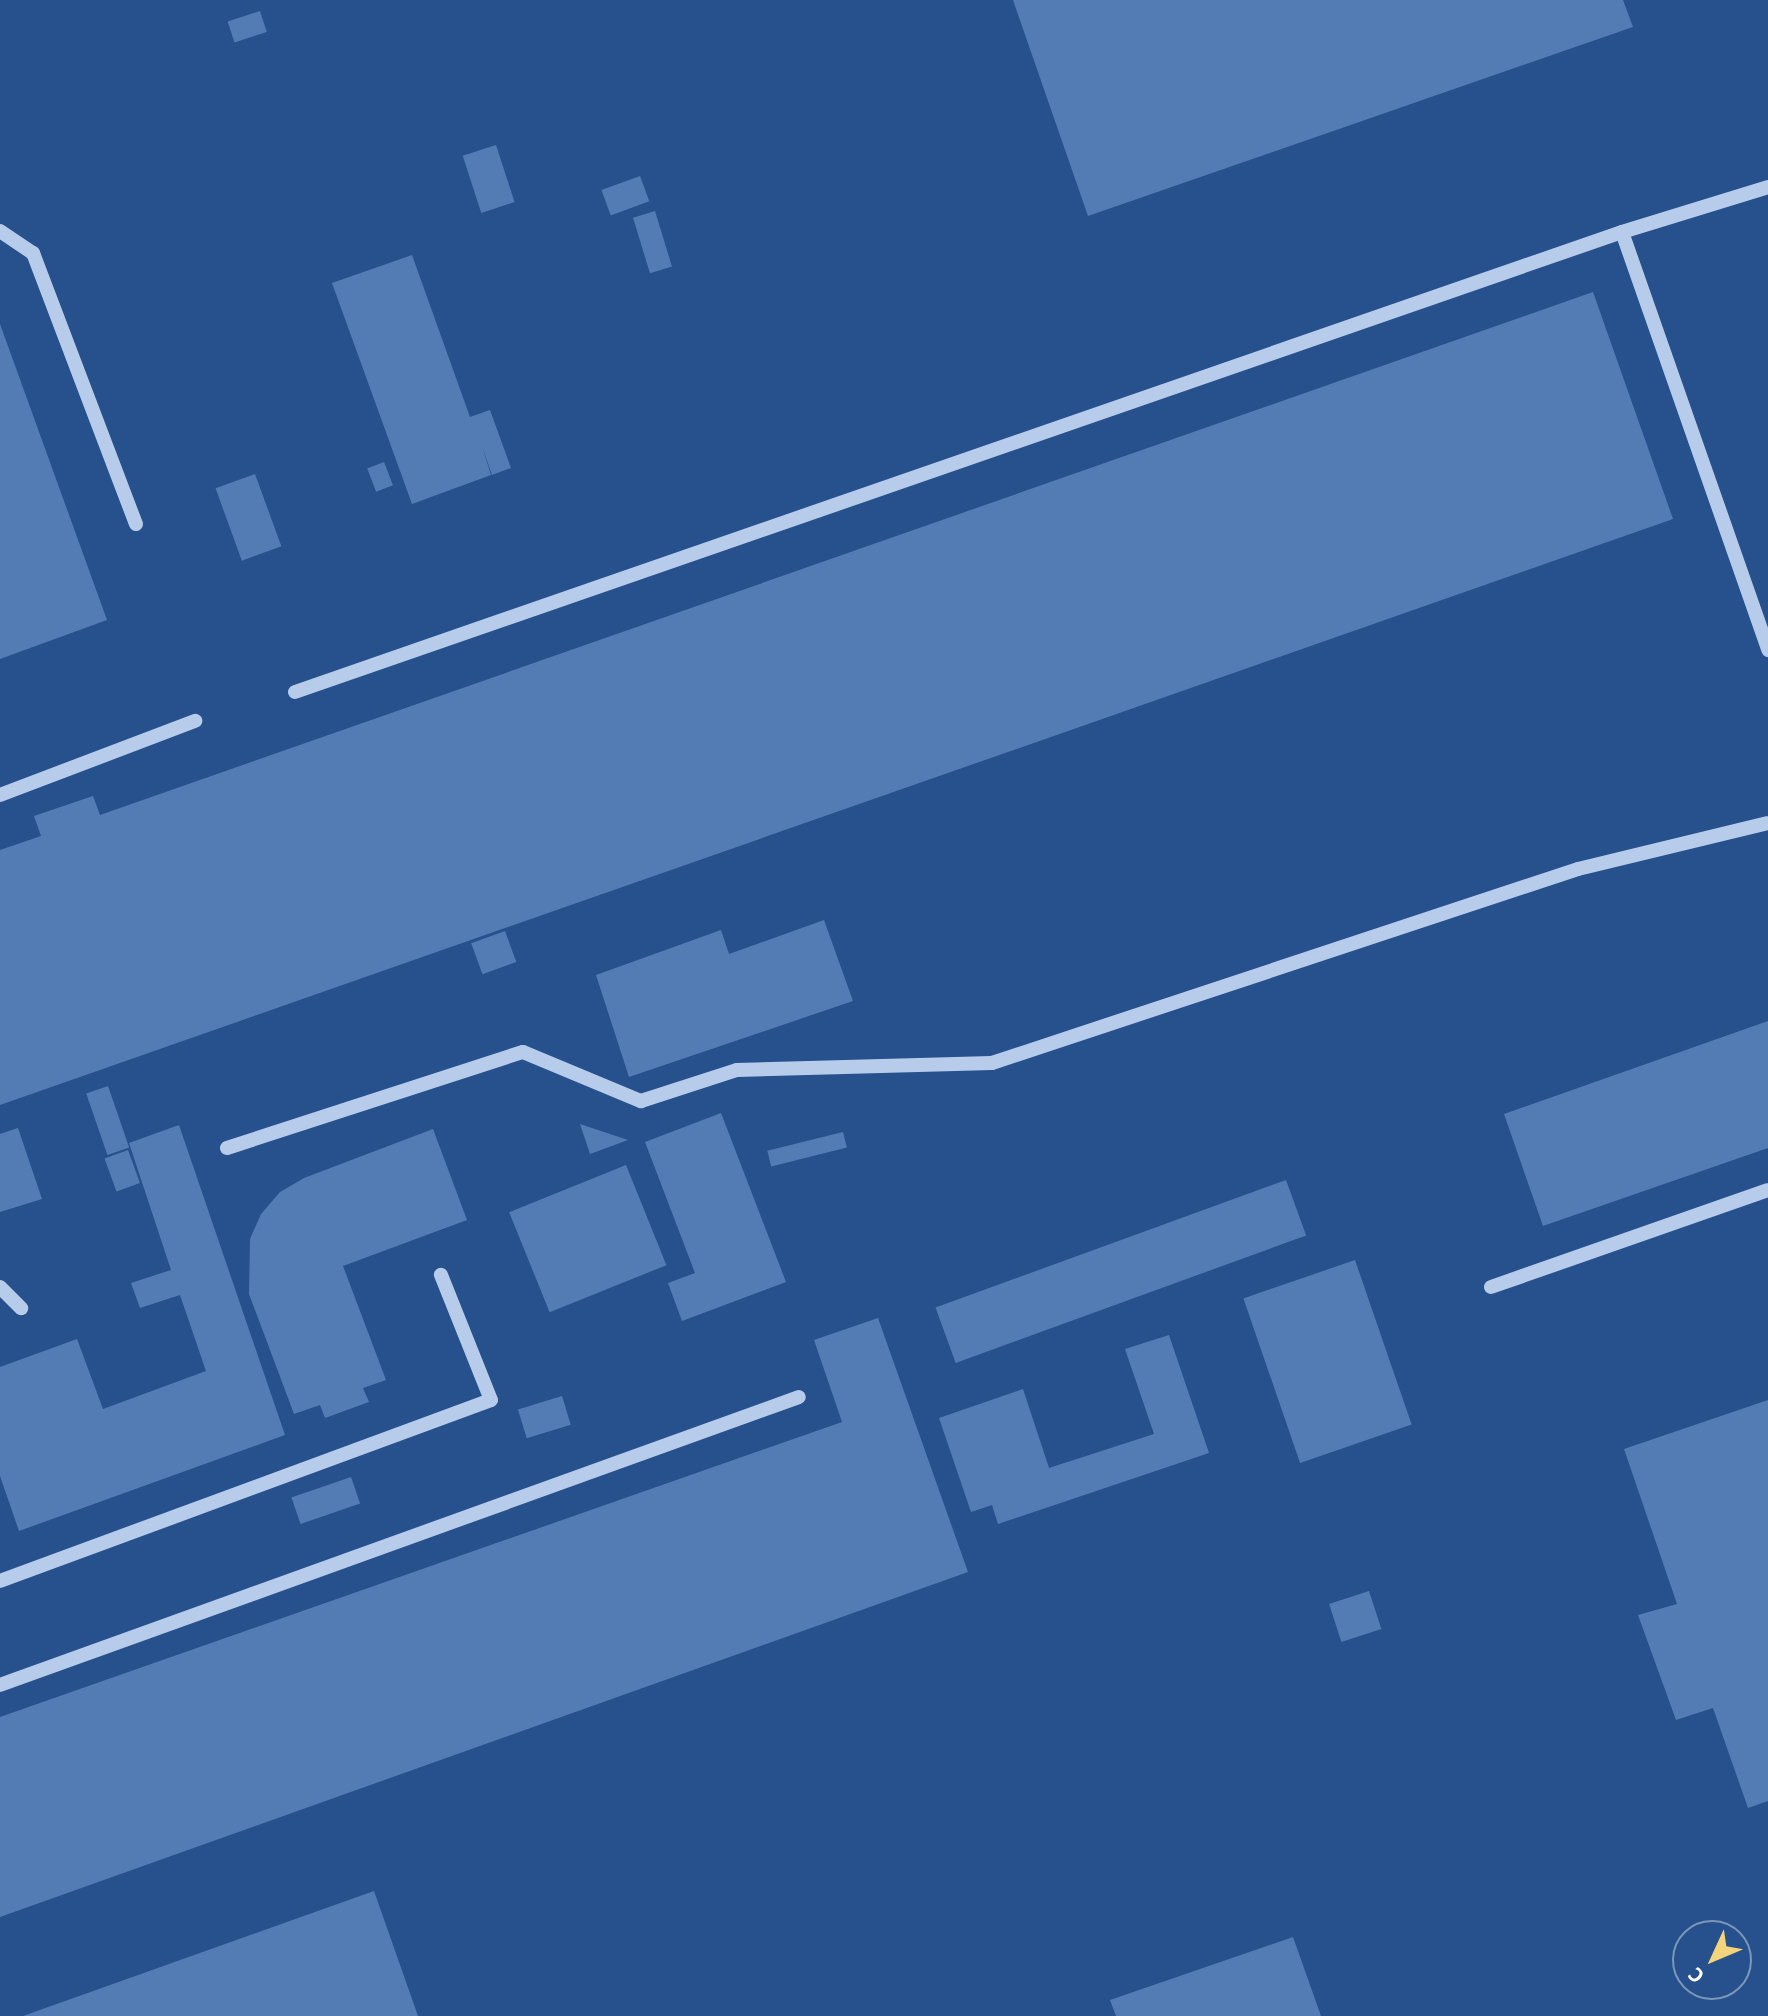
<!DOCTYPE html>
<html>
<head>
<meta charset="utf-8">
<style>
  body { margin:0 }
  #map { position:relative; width:1768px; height:2016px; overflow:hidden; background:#27518c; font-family:"Alegreya Sans",sans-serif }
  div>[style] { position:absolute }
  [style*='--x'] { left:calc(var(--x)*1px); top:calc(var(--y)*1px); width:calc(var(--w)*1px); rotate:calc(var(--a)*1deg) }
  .building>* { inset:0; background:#547cb4; transform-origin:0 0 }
  .minor>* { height:14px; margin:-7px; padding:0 7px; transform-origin:7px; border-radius:7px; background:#b6ccea }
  span { translate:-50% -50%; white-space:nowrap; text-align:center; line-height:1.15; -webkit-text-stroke:7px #27518c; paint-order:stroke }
  .north { position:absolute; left:1672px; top:1920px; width:80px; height:80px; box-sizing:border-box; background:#27518c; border:2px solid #7d97ba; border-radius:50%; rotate:226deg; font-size:22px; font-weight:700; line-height:32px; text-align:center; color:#fff }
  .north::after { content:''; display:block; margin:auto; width:28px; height:36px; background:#f3d37b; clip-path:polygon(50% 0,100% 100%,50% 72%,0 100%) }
</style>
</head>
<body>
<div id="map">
  <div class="building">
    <i style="clip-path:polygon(1013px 0,1623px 0,1633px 27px,1088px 216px)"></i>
    <i style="left:260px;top:11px;width:22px;height:34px;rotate:72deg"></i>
    <i style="left:496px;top:145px;width:60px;height:35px;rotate:72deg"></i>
    <i style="left:640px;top:176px;width:27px;height:41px;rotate:70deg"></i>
    <i style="left:655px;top:211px;width:58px;height:23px;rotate:73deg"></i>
    <i style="clip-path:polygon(412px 255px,470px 417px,490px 410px,511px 468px,492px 475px,482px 446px,491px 475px,412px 504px,332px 283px)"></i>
    <i style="clip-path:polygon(1593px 292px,1673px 519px,0 1105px,0 850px,41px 836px,34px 816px,93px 796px,100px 815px)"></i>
    <i style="clip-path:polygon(0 324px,107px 620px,0 659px)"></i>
    <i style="left:384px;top:462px;width:25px;height:18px;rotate:69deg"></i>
    <i style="left:255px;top:474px;width:77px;height:42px;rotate:70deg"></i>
    <i style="clip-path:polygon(824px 920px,853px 1001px,629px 1077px,596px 975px,721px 930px,729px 954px)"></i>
    <i style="left:505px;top:931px;width:33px;height:36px;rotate:70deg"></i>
    <i style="clip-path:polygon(1768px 1021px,1768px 1148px,1543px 1226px,1504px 1114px)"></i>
    <i style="left:108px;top:1086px;width:65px;height:23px;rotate:71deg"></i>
    <i style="clip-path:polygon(721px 1113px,786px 1282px,682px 1321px,668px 1283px,695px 1273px,645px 1142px)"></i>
    <i style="clip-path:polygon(580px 1124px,628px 1140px,590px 1154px)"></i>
    <i style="clip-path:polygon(179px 1125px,285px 1435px,19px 1531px,0 1476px,0 1367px,77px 1339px,103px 1409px,206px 1371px,180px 1295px,140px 1308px,131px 1283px,171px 1270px,129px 1143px)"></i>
    <i style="clip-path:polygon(18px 1128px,42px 1199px,0 1212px,0 1134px)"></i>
    <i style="clip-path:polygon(433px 1129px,467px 1220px,343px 1266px,386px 1380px,363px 1388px,369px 1402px,325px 1418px,320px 1405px,294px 1414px,249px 1294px,250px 1239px,261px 1214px,280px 1192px,304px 1178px)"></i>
    <i style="left:843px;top:1132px;width:16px;height:78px;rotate:76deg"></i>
    <i style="left:128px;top:1150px;width:35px;height:25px;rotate:70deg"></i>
    <i style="left:626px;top:1165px;width:108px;height:126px;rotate:68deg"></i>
    <i style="left:1286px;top:1180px;width:59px;height:373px;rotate:70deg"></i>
    <i style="left:1355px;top:1260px;width:174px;height:118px;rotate:71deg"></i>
    <i style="clip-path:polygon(878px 1318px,968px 1572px,0 1917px,0 1717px,842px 1422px,814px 1340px)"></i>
    <i style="clip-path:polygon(1169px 1335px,1209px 1453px,998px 1524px,992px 1505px,971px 1512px,939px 1418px,1023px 1389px,1049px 1468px,1154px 1434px,1125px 1349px)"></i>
    <i style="left:562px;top:1396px;width:30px;height:46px;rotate:73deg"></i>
    <i style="clip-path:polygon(1768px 1400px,1768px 1801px,1748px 1808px,1713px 1708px,1676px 1720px,1638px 1615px,1677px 1604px,1624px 1449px)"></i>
    <i style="left:351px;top:1477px;width:28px;height:63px;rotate:71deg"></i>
    <i style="left:1369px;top:1591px;width:40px;height:42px;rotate:72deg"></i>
    <i style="clip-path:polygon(374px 1891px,418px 2016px,23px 2016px)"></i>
    <i style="clip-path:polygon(1293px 1937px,1321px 2016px,1116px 2016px,1110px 2000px)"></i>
  </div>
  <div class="minor">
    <i style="--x:0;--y:231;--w:40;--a:34"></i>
    <i style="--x:33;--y:253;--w:290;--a:69.2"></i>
    <i style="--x:1622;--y:232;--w:443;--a:70.7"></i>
    <i style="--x:295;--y:692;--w:1404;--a:-19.12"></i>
    <i style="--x:1622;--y:232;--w:153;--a:-17.1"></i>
    <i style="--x:0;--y:795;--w:209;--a:-20.8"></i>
    <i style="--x:227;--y:1148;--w:311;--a:-18"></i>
    <i style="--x:523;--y:1052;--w:128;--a:22.6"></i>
    <i style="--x:641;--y:1101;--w:101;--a:-17.9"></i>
    <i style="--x:737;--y:1070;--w:255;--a:-1.6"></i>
    <i style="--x:992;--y:1063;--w:617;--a:-18.32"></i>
    <i style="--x:1578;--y:869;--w:195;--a:-13.6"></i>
    <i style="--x:0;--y:1287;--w:30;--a:45"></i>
    <i style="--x:1491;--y:1287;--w:293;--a:-19.3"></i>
    <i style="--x:0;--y:1581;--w:523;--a:-20.24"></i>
    <i style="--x:491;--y:1400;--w:135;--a:-111.8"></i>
    <i style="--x:0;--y:1685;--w:849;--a:-19.82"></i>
  </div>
  <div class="north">С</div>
</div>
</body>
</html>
